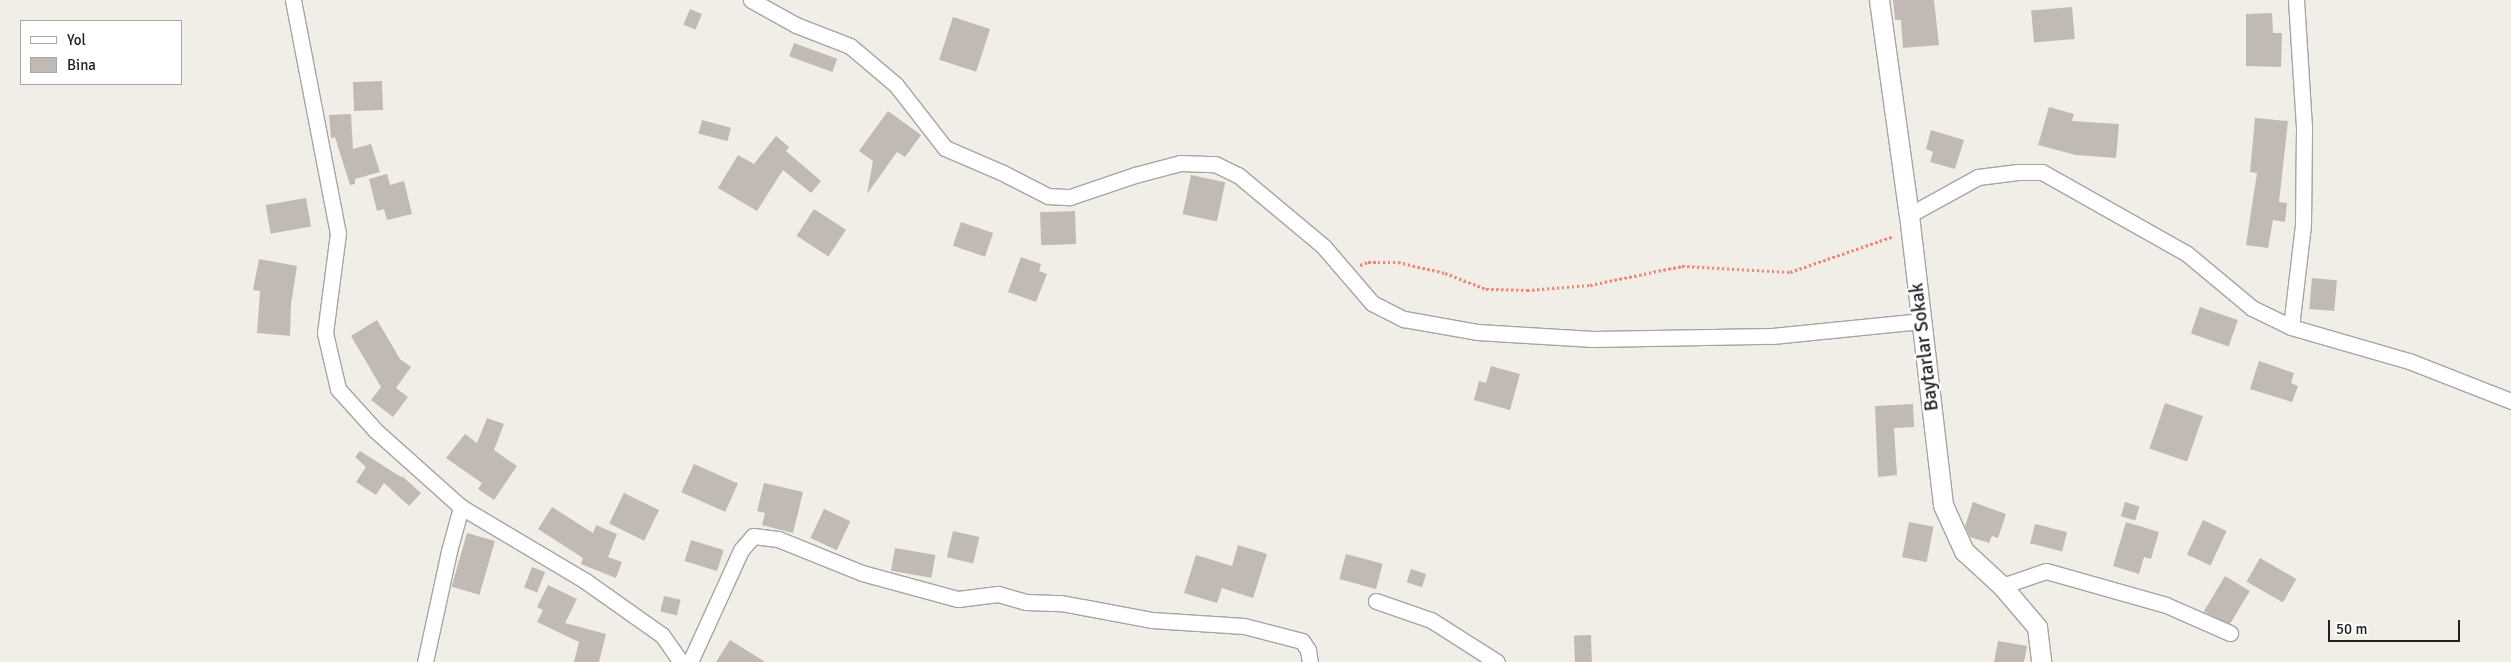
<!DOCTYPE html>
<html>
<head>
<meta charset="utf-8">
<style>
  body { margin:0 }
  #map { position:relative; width:2511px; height:662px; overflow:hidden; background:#f1eee8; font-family:Signika,sans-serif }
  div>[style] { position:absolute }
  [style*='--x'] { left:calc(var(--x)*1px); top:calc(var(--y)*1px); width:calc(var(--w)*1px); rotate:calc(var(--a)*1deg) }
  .building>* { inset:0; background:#c1bab4; transform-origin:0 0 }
  .path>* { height:3px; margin-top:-1.5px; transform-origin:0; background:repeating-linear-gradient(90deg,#f68574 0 2.5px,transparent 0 5px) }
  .roads { filter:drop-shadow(1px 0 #a5a5a5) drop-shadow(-1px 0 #a5a5a5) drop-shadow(0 1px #a5a5a5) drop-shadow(0 -1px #a5a5a5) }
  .minor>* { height:15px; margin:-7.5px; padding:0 7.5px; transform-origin:7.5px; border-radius:7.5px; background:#fff }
  .tertiary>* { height:19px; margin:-9.5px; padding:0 9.5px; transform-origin:9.5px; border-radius:9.5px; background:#fff }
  span { translate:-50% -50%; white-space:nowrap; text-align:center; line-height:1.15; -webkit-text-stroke:4.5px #fff; paint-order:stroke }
  .street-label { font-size:19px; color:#212121 }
  .legend { position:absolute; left:20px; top:20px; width:162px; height:65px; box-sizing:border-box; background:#fff; border:1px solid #a6a6a6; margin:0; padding:6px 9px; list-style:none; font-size:15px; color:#212121 }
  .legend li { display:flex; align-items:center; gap:10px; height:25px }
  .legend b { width:25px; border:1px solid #a6a6a6 }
  .scale { position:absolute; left:2328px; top:620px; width:132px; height:22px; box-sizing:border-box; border:2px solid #212121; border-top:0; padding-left:6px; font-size:15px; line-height:18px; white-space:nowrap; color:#212121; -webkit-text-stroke:4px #fff; paint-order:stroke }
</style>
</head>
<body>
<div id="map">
  <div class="building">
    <i style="clip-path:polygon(1893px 0,1934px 0,1939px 45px,1903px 48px,1901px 20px,1895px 20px)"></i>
    <i style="left:2072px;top:7px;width:32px;height:41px;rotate:85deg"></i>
    <i style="left:690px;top:9px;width:13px;height:17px;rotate:23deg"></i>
    <i style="clip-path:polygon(2272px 13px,2273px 33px,2282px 33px,2281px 67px,2246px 66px,2246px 14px)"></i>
    <i style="left:953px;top:17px;width:39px;height:45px;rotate:18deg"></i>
    <i style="left:794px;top:43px;width:46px;height:14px;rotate:20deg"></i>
    <i style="left:382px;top:81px;width:29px;height:29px;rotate:88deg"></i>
    <i style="clip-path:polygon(2049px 107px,2074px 114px,2072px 121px,2119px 124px,2116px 158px,2076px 155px,2038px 145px)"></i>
    <i style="clip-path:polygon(888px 111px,921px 135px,905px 157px,897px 152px,867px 194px,873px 161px,859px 151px)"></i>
    <i style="clip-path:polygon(351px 114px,353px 149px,371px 144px,380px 172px,355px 179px,355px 184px,350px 185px,335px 137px,331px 138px,329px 115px)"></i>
    <i style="clip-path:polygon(2255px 118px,2288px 121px,2279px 202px,2287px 203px,2285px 222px,2273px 220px,2268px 248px,2246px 245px,2257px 173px,2250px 172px)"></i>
    <i style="left:702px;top:120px;width:30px;height:14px;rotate:15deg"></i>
    <i style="clip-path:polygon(1931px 130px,1964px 140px,1955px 169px,1930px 162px,1933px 152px,1926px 149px)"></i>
    <i style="clip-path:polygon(776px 136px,789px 147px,786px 151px,821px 181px,811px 193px,783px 170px,757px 211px,718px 188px,738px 155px,754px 164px)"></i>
    <i style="clip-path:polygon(387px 174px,390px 185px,404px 181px,412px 214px,387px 220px,384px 209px,377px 211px,369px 179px)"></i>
    <i style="left:1191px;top:175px;width:35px;height:40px;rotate:12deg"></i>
    <i style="left:306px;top:198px;width:29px;height:41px;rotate:80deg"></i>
    <i style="left:814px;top:209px;width:38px;height:32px;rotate:33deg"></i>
    <i style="left:1075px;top:211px;width:33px;height:35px;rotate:88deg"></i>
    <i style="left:961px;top:222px;width:34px;height:25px;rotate:19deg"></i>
    <i style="clip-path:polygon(1021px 257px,1041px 264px,1039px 271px,1047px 274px,1036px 302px,1008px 292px)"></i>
    <i style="clip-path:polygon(259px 259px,297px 266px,291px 304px,290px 336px,257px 333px,260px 291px,253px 290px)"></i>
    <i style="left:2312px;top:278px;width:25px;height:31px;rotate:5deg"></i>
    <i style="left:2200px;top:307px;width:40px;height:28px;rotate:19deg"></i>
    <i style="clip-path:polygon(377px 320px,400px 359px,411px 367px,396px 388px,408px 397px,393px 417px,371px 400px,381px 387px,351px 336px)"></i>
    <i style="clip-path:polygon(2259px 361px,2294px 373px,2291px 383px,2298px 386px,2292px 402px,2250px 389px)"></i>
    <i style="clip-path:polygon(1491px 366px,1520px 374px,1510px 410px,1474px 400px,1479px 381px,1486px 383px)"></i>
    <i style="left:2165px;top:403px;width:40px;height:48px;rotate:19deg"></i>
    <i style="clip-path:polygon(1913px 404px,1914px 427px,1894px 428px,1897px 475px,1878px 477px,1875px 406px)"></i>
    <i style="clip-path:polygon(487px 418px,504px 424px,494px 450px,517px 466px,494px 500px,478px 489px,482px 483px,446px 458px,465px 434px,477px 443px)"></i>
    <i style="clip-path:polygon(360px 451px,401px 477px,402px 476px,421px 493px,409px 506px,384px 483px,376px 495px,356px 482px,366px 467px,355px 457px)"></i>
    <i style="left:694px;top:464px;width:48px;height:31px;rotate:24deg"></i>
    <i style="clip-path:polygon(764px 483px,803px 492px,793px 533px,762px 525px,765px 513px,757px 511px)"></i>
    <i style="left:624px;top:493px;width:39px;height:34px;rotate:26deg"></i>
    <i style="clip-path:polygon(1973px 502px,2006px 514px,1998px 538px,1992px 536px,1989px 543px,1970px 537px,1965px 526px)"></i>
    <i style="left:2125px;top:502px;width:15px;height:15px;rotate:16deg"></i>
    <i style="clip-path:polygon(552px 507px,593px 533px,596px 525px,617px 534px,608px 557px,622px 562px,616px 578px,581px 564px,583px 558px,538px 529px)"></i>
    <i style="left:824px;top:509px;width:29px;height:32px;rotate:25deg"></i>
    <i style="left:2203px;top:520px;width:26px;height:38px;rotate:25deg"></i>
    <i style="left:1909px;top:522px;width:25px;height:36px;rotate:11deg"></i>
    <i style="clip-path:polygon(2126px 522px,2159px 532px,2151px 559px,2144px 557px,2139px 574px,2113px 566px)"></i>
    <i style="left:2035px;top:524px;width:33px;height:20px;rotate:14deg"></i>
    <i style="left:953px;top:531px;width:27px;height:27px;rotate:13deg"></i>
    <i style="left:467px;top:533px;width:29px;height:56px;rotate:16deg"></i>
    <i style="left:691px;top:540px;width:34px;height:22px;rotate:17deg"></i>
    <i style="clip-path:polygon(1238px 545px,1267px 554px,1253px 598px,1222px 588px,1217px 603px,1184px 593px,1196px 555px,1232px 566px)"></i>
    <i style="left:895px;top:548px;width:41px;height:23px;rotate:10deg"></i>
    <i style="left:1346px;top:554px;width:38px;height:26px;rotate:15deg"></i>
    <i style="left:2260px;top:558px;width:42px;height:27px;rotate:30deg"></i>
    <i style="left:532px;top:567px;width:14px;height:22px;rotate:21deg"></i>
    <i style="left:1411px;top:569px;width:16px;height:14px;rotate:18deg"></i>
    <i style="left:2225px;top:576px;width:29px;height:41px;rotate:31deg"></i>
    <i style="clip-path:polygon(548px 585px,577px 599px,565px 623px,606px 634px,599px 662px,574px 662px,579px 642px,537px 622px,543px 610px,537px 607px)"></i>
    <i style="left:664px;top:596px;width:17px;height:16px;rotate:13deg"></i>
    <i style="left:1591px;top:635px;width:27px;height:17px;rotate:88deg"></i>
    <i style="clip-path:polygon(730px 640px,765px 662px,716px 662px)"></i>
    <i style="clip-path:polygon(1998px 641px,2027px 646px,2024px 662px,1994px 662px)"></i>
  </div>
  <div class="path">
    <i style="--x:1360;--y:265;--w:9;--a:-21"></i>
    <i style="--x:1368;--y:262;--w:30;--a:0"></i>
    <i style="--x:1398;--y:262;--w:48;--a:13.2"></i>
    <i style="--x:1445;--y:273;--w:44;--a:21.3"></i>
    <i style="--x:1486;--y:289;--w:41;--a:1.4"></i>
    <i style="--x:1527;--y:290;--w:63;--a:-4.5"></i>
    <i style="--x:1590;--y:285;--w:94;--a:-11.7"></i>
    <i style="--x:1682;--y:266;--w:108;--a:3.2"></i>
    <i style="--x:1790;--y:272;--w:110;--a:-19.1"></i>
  </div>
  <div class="roads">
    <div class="minor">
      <i style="--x:293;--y:0;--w:237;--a:79.1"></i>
      <i style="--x:338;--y:233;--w:101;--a:97.4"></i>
      <i style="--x:325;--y:333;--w:57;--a:76.9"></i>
      <i style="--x:338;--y:389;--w:57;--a:47.9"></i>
      <i style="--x:376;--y:431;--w:114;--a:41.8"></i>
      <i style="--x:461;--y:507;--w:143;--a:30.7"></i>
      <i style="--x:584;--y:580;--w:95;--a:35.2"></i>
      <i style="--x:662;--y:635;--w:33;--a:55"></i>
      <i style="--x:751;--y:0;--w:51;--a:29.1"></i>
      <i style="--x:796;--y:25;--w:58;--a:21.3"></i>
      <i style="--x:850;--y:46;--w:60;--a:40.3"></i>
      <i style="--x:896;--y:85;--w:80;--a:52.1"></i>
      <i style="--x:945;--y:148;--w:61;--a:23.2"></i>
      <i style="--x:1001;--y:172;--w:53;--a:27.1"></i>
      <i style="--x:1048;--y:196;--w:22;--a:3"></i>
      <i style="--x:1070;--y:197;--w:69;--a:-18.7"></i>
      <i style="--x:1135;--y:175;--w:47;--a:-14.9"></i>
      <i style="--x:1180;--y:163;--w:35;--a:2"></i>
      <i style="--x:1215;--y:164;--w:25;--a:26"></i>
      <i style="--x:1238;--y:175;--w:112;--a:39.9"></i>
      <i style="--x:1324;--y:247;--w:74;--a:49.4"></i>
      <i style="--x:1372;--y:303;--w:36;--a:27"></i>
      <i style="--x:1404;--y:319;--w:74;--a:10.1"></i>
      <i style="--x:1477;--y:332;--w:116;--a:3.5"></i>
      <i style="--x:1593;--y:339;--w:179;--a:-1"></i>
      <i style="--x:1772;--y:336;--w:150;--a:-5.7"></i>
      <i style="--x:1909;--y:215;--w:79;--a:-28.8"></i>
      <i style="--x:1978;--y:177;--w:40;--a:-7.1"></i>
      <i style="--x:2018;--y:172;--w:24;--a:0"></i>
      <i style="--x:2042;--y:172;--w:165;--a:29.4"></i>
      <i style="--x:2186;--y:253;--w:86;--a:39.8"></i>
      <i style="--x:2252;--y:308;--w:43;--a:26"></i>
      <i style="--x:2291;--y:327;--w:123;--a:16.1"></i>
      <i style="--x:2409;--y:361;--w:110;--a:21.4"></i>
      <i style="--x:2291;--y:327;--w:103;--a:-83.3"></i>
      <i style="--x:2303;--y:225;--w:98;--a:-89.4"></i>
      <i style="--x:2304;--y:127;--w:127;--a:-93.6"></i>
      <i style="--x:2002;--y:586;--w:46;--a:-18.8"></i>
      <i style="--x:2046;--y:571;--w:125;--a:15.8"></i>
      <i style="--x:2166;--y:605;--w:70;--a:23.6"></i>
      <i style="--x:1376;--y:601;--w:58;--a:19.1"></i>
      <i style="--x:1431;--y:620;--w:78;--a:32.5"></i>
      <i style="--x:425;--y:662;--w:114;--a:-77.8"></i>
      <i style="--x:449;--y:551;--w:46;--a:-74.7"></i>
      <i style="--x:690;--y:662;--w:123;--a:-65.5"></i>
      <i style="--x:741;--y:550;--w:18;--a:-49"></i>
      <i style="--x:753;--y:536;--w:25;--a:7"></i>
      <i style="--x:778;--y:539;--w:91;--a:22"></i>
      <i style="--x:862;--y:573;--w:99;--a:15.2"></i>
      <i style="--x:958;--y:599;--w:40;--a:-7.1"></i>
      <i style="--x:998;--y:594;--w:29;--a:16"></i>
      <i style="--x:1026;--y:602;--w:35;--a:2"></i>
      <i style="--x:1061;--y:603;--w:93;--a:10.6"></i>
      <i style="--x:1152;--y:620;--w:92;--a:3.7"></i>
      <i style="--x:1244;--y:626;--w:60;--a:14.5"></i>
      <i style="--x:1302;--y:641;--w:11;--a:56"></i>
      <i style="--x:1308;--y:650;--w:12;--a:81"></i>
    </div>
    <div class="tertiary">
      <i style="--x:1879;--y:0;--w:217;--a:82.1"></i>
      <i style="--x:1909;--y:215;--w:292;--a:83.3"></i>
      <i style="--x:1943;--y:505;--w:51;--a:65.5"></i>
      <i style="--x:1964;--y:551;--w:52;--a:42.6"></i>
      <i style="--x:2002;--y:586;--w:54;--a:49.5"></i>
      <i style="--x:2037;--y:627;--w:35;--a:83"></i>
    </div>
  </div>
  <div class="street-label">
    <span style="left:1925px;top:347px;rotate:-97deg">Baytarlar Sokak</span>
  </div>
  <ul class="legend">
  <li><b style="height:6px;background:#fff"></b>Yol</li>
  <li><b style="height:14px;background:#c1bab4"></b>Bina</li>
  </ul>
  <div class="scale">50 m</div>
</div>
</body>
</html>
